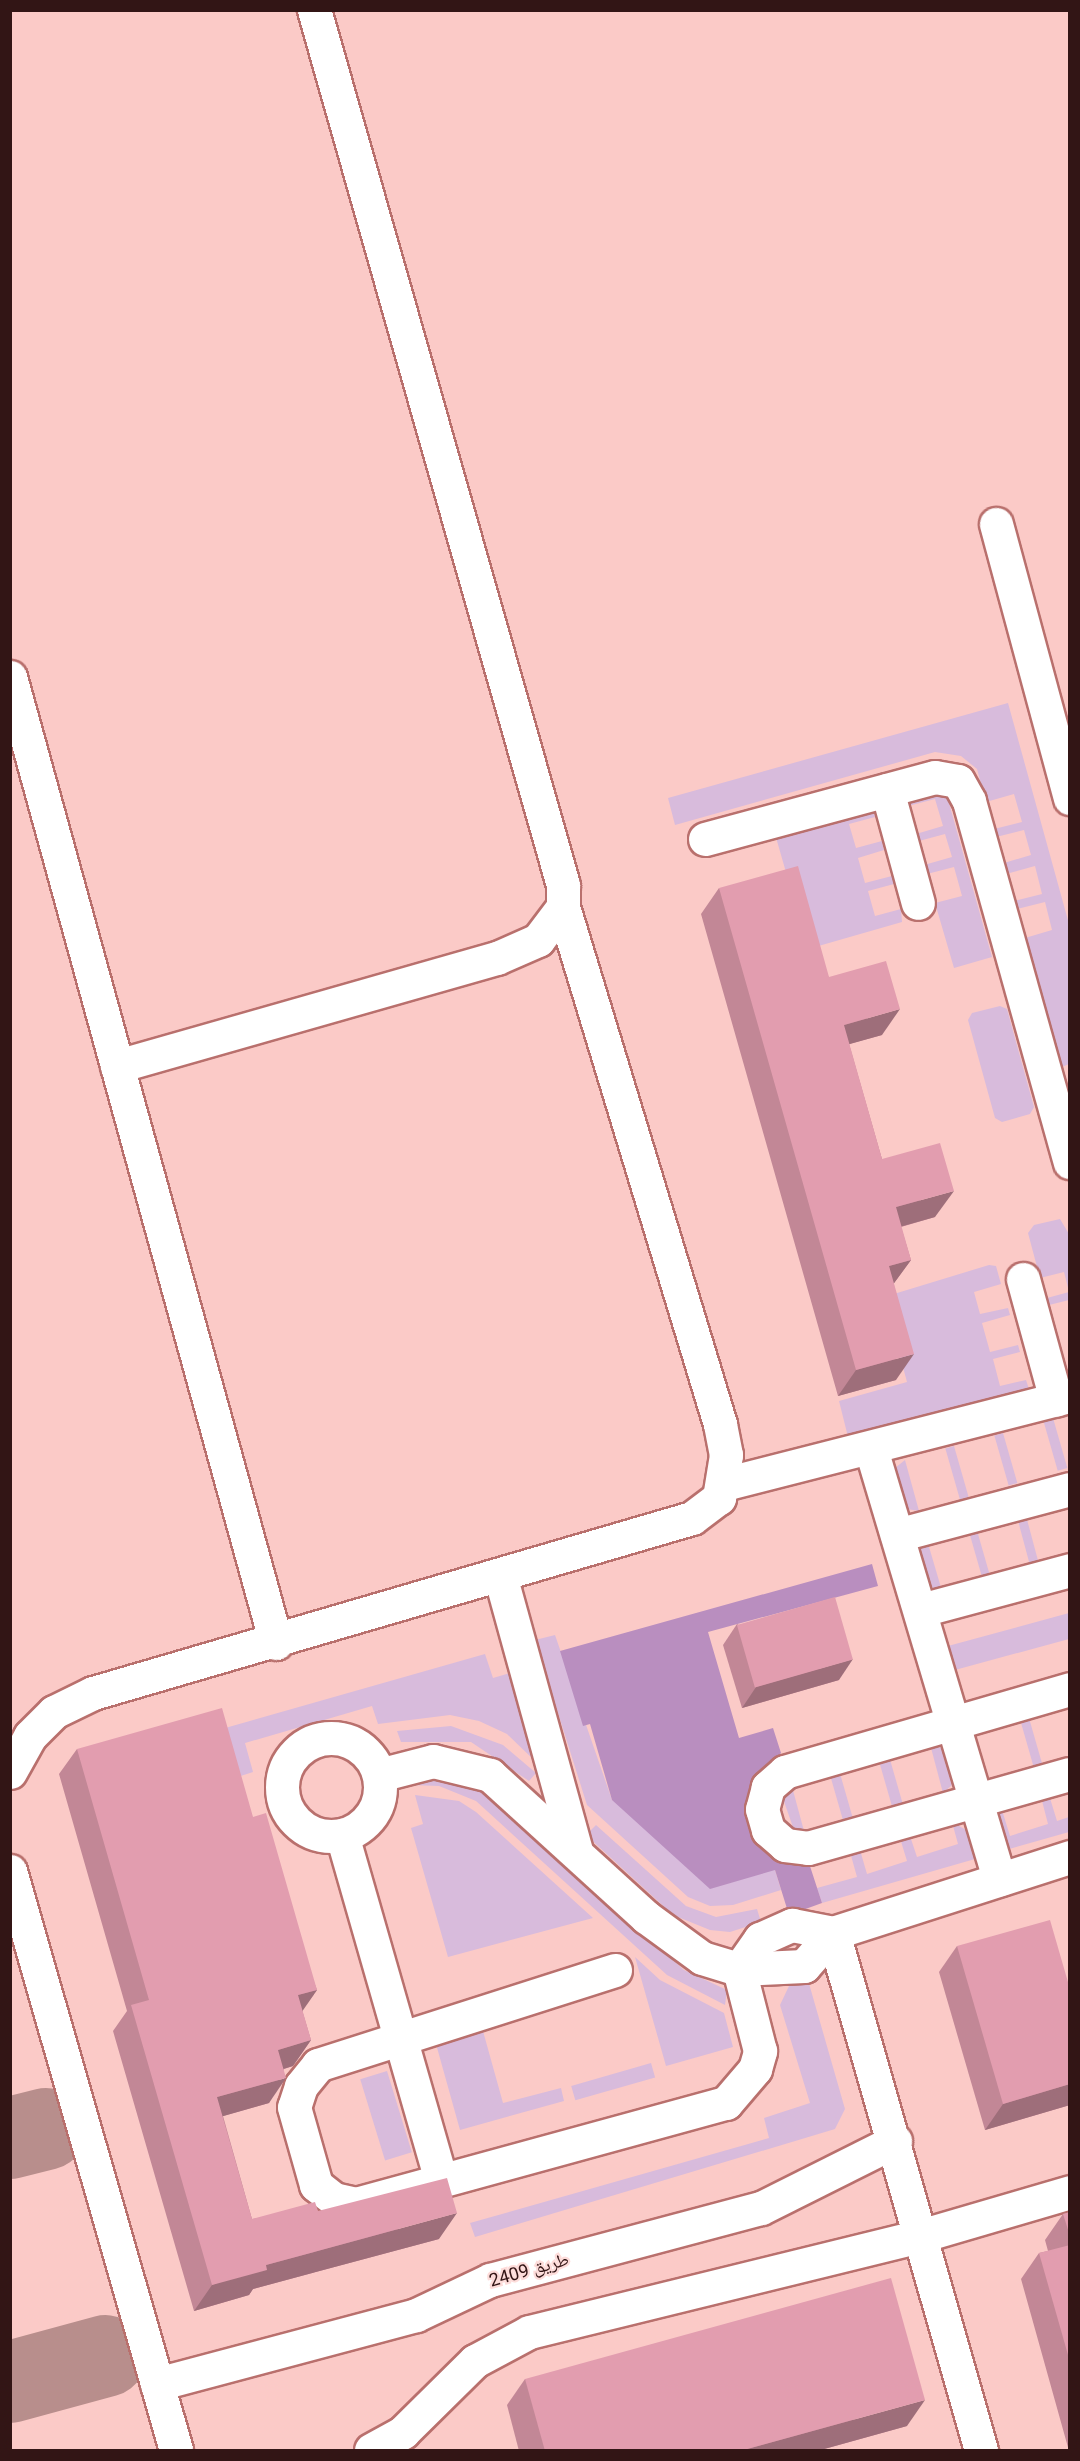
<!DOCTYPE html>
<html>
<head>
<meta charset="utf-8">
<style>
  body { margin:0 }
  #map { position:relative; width:1080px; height:2461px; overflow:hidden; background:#fbcac7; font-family:Roboto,"Noto Naskh Arabic",sans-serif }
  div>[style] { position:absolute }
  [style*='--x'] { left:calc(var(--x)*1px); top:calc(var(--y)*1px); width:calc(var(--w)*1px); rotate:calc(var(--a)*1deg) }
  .green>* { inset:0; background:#d8bbdc; transform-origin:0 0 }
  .forest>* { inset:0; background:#b98ebf }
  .taxiway>* { height:82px; margin:-41px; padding:0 41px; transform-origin:41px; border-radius:41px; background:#b88e8c }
  .roads { filter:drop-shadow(2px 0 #b9706d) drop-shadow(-2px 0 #b9706d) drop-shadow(0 2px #b9706d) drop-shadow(0 -2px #b9706d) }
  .minor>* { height:33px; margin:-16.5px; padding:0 16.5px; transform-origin:16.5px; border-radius:16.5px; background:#fff }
  .minor>.ring { margin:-16.5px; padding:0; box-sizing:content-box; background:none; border:33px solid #fff; border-radius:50% }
  .wall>* { inset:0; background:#c28796 }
  .shaded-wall>* { inset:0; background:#9e6e7a }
  .building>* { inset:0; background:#e29daf; transform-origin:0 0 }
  span { translate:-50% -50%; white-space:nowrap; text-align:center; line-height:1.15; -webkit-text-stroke:4.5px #fddcda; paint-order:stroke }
  .street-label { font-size:18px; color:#321515 }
  .frame { position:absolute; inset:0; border:12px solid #321515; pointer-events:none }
</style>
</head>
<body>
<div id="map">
  <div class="green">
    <i style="clip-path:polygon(1008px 703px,1069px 924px,1069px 1064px,1062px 1067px,1025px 938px,1052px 930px,1045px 902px,1017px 909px,1014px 901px,1042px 894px,1035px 866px,1006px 874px,1004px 863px,1031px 855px,1024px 830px,996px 837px,994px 829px,1022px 822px,1014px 794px,986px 802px,977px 769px,961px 756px,935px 752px,675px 825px,668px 798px)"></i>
    <i style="clip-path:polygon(944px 785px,992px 957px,954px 968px,935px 903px,962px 896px,954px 867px,927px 874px,924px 865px,952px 857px,945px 834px,919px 841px,916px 834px,943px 826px,935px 799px,908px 806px,905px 795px)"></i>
    <i style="clip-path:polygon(873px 810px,875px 817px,849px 824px,856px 848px,882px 841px,884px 850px,858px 858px,865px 883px,892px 876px,894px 884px,868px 891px,875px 916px,901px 909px,902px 922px,808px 949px,775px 834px)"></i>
    <i style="clip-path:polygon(1000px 1006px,1007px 1009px,1034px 1107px,1030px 1114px,1002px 1122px,995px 1118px,968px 1020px,972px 1013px)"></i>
    <i style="clip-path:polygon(1060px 1219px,1069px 1234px,1069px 1300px,1049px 1305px,1047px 1298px,1069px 1292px,1064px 1272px,1040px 1278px,1028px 1233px,1034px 1225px)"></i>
    <i style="clip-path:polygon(989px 1265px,996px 1266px,1001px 1284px,974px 1292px,980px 1314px,1008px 1308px,1010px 1315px,982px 1323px,990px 1352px,1018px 1345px,1020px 1352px,993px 1359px,1000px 1386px,1026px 1380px,1030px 1392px,850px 1445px,839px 1401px,907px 1382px,884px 1297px)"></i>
    <i style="left:1053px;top:1418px;width:52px;height:10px;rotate:74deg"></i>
    <i style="left:1003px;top:1433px;width:52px;height:9px;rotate:74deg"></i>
    <i style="left:954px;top:1446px;width:53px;height:9px;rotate:74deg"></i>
    <i style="clip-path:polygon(905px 1460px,919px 1511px,907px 1509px,895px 1468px)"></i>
    <i style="left:1025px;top:1512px;width:53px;height:9px;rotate:75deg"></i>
    <i style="left:976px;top:1527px;width:52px;height:8px;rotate:74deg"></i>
    <i style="clip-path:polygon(927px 1540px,942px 1591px,928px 1589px,917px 1549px)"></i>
    <i style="clip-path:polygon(1069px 1613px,1069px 1639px,944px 1673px,931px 1629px,942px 1625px,948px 1646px)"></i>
    <i style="clip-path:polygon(555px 1635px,612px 1800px,775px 1870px,781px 1890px,733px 1905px,710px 1906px,688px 1897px,587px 1805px,535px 1640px)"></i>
    <i style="clip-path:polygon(485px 1654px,493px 1678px,510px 1673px,534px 1760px,507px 1734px,479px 1721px,450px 1715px,378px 1724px,372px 1706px,245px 1743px,253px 1772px,219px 1783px,204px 1734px)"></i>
    <i style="left:1029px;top:1718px;width:52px;height:9px;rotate:74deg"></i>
    <i style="clip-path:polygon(451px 1726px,503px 1745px,536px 1773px,529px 1781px,471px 1742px,401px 1742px,397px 1731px)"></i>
    <i style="clip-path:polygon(930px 1744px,941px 1748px,952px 1785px,943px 1793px)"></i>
    <i style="left:889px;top:1756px;width:50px;height:11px;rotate:74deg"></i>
    <i style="left:839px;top:1770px;width:50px;height:10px;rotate:74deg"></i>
    <i style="clip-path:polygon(438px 1772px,489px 1793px,684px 1970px,727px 1990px,725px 2005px,667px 1975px,476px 1801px,439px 1786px,411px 1785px,407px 1775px)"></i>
    <i style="clip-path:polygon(791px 1783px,804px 1831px,795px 1833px,780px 1790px)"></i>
    <i style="clip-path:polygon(415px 1795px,459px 1801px,476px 1812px,593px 1918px,448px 1957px,411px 1828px,423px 1824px)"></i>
    <i style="clip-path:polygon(1049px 1795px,1057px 1821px,1069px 1817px,1069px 1832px,1002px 1851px,990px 1814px,1002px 1810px,1010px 1836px,1048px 1824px,1041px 1797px)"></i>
    <i style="clip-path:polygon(952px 1822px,968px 1831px,975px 1859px,822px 1903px,817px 1888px,857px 1877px,850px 1852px,860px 1850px,867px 1874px,907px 1861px,899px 1835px,909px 1833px,917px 1857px,958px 1844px)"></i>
    <i style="clip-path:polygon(596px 1825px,686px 1906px,716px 1917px,757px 1909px,761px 1922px,730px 1932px,710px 1930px,673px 1915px,586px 1835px)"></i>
    <i style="clip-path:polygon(635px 1957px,660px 1980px,724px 2013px,733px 2047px,666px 2066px)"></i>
    <i style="clip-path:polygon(808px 1980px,845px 2109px,835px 2129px,475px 2237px,470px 2223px,769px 2138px,764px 2118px,810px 2103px,780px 2005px,789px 1986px)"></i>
    <i style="clip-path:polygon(483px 2031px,503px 2103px,561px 2088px,564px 2101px,460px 2130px,436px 2044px)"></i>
    <i style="left:651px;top:2063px;width:15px;height:83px;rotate:74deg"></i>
    <i style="left:387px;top:2071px;width:85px;height:28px;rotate:73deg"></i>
  </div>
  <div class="forest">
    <i style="clip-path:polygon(872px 1564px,878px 1586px,708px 1632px,739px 1738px,773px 1728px,781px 1753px,754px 1784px,779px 1857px,795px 1863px,808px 1860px,822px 1903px,789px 1915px,775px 1870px,710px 1889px,612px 1800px,590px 1724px,583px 1726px,560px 1651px)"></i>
  </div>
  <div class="taxiway">
    <i style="--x:10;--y:2138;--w:37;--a:-14"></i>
    <i style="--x:10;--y:2382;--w:99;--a:-15.2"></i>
  </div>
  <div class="roads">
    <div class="minor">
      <i style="--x:996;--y:524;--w:284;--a:74.9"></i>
      <i style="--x:10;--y:677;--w:1002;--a:74.6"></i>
      <i style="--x:887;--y:790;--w:117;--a:74.7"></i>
      <i style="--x:705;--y:839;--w:238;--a:-15.1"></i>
      <i style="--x:935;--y:777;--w:23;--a:10"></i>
      <i style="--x:958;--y:781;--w:23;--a:61"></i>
      <i style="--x:969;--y:801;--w:375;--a:74.4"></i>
      <i style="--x:117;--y:1066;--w:395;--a:-15.9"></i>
      <i style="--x:497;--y:958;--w:45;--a:-23.7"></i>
      <i style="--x:538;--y:940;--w:41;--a:-52.9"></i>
      <i style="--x:563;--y:907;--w:22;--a:-90"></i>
      <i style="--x:563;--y:885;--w:910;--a:-105.88"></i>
      <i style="--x:1023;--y:1279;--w:125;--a:74.7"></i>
      <i style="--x:871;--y:1449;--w:449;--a:73.4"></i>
      <i style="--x:724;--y:1484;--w:357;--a:-14.3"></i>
      <i style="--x:897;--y:1535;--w:179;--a:-14.9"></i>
      <i style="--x:500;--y:1575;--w:285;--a:74.6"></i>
      <i style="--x:921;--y:1610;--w:154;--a:-15"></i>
      <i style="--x:1070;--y:1689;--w:297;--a:163.8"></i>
      <i style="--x:785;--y:1772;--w:23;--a:139"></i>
      <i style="--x:768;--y:1787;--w:23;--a:105"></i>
      <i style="--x:762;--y:1809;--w:22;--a:74"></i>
      <i style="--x:768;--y:1830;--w:23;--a:41"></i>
      <i style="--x:785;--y:1845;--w:23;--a:7"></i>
      <i style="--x:808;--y:1848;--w:272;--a:-15.8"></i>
      <i class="ring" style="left:282px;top:1738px;width:65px;height:65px"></i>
      <i style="--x:10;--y:1772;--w:41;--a:-60.9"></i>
      <i style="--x:30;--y:1736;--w:34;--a:-45"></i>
      <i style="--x:54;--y:1712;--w:43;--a:-26"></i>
      <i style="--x:93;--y:1693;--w:624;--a:-16.29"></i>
      <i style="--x:692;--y:1518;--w:34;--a:-37"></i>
      <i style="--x:719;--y:1498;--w:44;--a:-80.8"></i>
      <i style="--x:726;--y:1455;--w:32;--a:-101"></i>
      <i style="--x:720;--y:1424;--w:540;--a:-106.89"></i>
      <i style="--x:379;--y:1775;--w:56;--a:-14.5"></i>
      <i style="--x:433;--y:1761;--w:59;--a:13.8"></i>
      <i style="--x:490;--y:1775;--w:211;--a:42.3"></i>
      <i style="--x:646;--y:1917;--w:69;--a:36.2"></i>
      <i style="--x:702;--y:1958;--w:39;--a:17"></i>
      <i style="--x:739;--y:1969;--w:65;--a:-2.6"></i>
      <i style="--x:804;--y:1966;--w:44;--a:-48.7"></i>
      <i style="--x:342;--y:1835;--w:359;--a:74"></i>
      <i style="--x:10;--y:1871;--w:602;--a:74"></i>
      <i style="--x:833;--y:1933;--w:538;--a:74.03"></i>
      <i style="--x:615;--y:1970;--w:312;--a:162.3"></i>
      <i style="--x:318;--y:2065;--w:27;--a:129"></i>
      <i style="--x:301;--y:2086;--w:22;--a:108"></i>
      <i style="--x:294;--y:2107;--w:81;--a:74.2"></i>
      <i style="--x:316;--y:2185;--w:23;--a:38"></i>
      <i style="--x:334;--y:2199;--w:23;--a:13"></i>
      <i style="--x:356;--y:2204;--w:384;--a:-15.3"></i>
      <i style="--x:726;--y:2103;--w:45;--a:-49.5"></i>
      <i style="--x:755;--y:2069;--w:19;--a:-74"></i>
      <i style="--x:760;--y:2051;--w:85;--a:-104.4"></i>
      <i style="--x:739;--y:1969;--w:37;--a:-55"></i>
      <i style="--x:760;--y:1939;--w:35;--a:-24"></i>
      <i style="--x:792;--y:1925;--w:42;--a:11"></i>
      <i style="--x:833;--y:1933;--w:249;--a:-17.8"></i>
      <i style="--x:157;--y:2384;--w:268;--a:-14.9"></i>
      <i style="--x:416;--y:2315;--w:82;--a:-25.3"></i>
      <i style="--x:490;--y:2280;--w:280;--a:-14.9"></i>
      <i style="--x:761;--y:2208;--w:150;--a:-26.6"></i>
      <i style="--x:371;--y:2450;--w:37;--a:-29"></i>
      <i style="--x:403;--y:2432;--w:101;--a:-44.6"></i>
      <i style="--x:475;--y:2361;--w:61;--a:-28.2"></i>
      <i style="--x:529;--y:2332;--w:403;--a:-13.8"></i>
      <i style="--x:920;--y:2236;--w:156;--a:-16.3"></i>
    </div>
  </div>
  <div class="wall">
    <i style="clip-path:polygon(719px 888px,829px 977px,882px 1035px,849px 1044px,882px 1159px,935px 1217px,901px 1227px,911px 1260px,894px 1283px,896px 1380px,838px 1396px,701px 914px)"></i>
    <i style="clip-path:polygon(737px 1624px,839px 1680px,742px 1708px,723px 1645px)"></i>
    <i style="clip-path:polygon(77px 1749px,253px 1817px,317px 1990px,302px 2010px,311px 2040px,293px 2066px,284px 2069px,269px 2103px,223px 2116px,252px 2219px,318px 2211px,439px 2239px,253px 2289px,249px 2295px,194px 2311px,113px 2031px,127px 2011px,59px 1774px)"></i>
    <i style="clip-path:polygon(957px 1946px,1070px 1989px,1070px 2105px,985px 2130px,939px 1972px)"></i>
    <i style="clip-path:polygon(1070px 2212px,1070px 2451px,1069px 2451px,1021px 2279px,1039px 2253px,1048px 2251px,1045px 2240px,1063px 2214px)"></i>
    <i style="clip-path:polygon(525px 2379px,907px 2426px,817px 2451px,519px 2451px,507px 2405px)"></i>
  </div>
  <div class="shaded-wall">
    <i style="clip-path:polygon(900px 1009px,882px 1035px,825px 1051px,844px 1025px)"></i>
    <i style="clip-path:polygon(954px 1191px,935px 1217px,878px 1233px,896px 1207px)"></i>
    <i style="clip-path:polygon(911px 1260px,892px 1286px,889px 1266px)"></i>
    <i style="clip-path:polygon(914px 1354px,896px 1380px,838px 1396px,856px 1370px)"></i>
    <i style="clip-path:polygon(853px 1659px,839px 1680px,742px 1708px,756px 1687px)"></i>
    <i style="clip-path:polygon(317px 1990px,299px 2016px,298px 1995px)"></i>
    <i style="clip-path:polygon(311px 2040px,293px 2066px,260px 2076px,278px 2050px)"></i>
    <i style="clip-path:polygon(286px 2078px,269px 2103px,199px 2123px,217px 2097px)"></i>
    <i style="clip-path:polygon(1070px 2084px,1070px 2105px,985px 2130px,1003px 2104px)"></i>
    <i style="clip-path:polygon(457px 2213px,439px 2239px,253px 2289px,249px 2295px,194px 2311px,212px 2285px,266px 2265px)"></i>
    <i style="clip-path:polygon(925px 2400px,907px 2426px,817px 2451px,740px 2451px)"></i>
  </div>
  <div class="building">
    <i style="clip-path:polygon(798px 866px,829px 977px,886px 961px,900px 1009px,844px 1025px,882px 1159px,940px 1143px,954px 1191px,896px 1207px,911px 1260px,889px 1266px,914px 1354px,856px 1370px,719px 888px)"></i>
    <i style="left:835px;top:1597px;width:65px;height:102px;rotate:74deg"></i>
    <i style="clip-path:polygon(222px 1708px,253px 1817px,266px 1813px,317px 1990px,298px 1995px,311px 2040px,278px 2050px,286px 2078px,217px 2097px,252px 2219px,315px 2202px,318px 2211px,447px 2178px,457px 2213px,266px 2265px,267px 2270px,212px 2285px,131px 2005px,149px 2000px,77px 1749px)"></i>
    <i style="clip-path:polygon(1050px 1920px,1070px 1989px,1070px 2084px,1003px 2104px,957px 1946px)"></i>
    <i style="clip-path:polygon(1070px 2212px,1070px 2236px,1063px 2214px)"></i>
    <i style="clip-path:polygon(1070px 2245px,1070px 2362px,1039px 2253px)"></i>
    <i style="clip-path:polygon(891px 2278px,925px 2400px,740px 2451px,545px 2451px,525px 2379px)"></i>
  </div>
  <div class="street-label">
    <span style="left:529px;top:2270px;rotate:-16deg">طريق 2409</span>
  </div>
  <div class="frame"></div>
</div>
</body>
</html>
